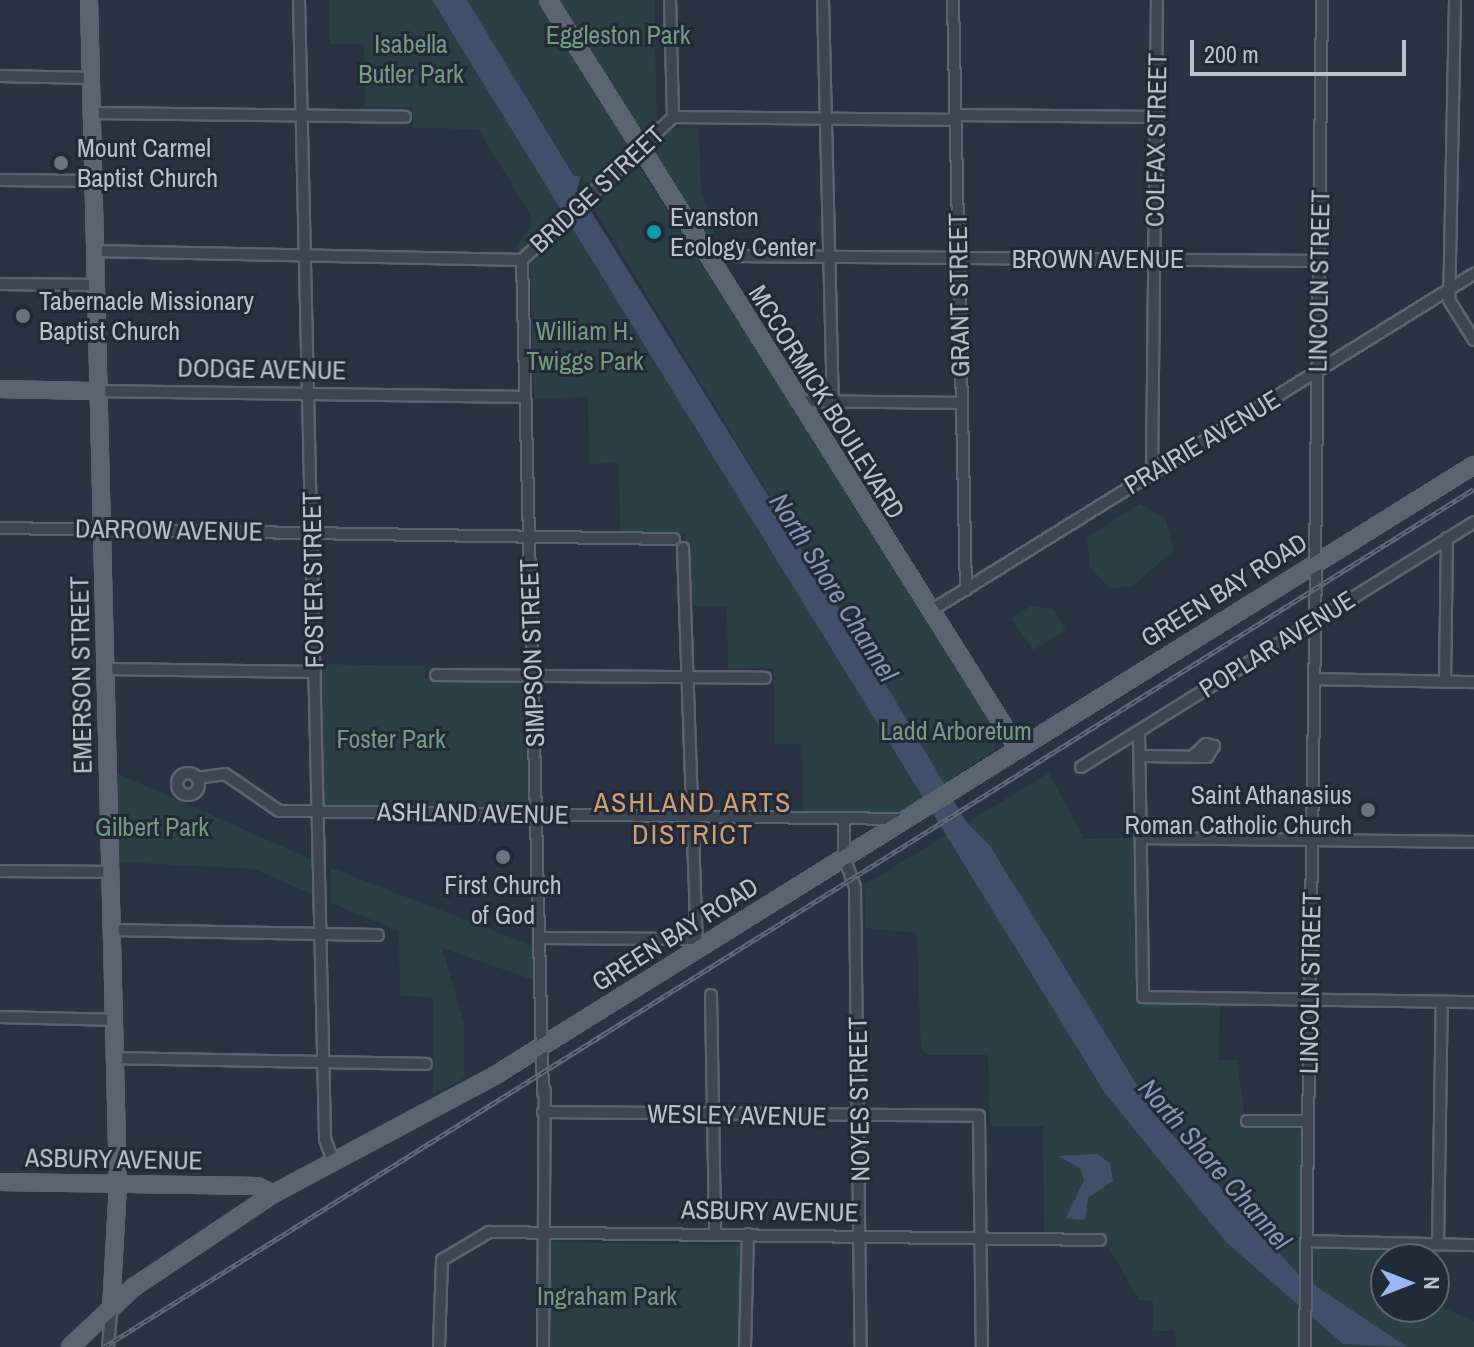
<!DOCTYPE html>
<html>
<head>
<meta charset="utf-8">
<style>
  body { margin:0 }
  #map { position:relative; width:1474px; height:1347px; overflow:hidden; background:#293343; font-family:"Archivo Narrow",sans-serif }
  div>[style] { position:absolute }
  [style*='--x'] { left:calc(var(--x)*1px); top:calc(var(--y)*1px); width:calc(var(--w)*1px); rotate:calc(var(--a)*1deg) }
  .green>* { inset:0; background:#2b4044; transform-origin:0 0 }
  .water>* { inset:0; background:#40506b }
  .roads { filter:drop-shadow(2px 0 #5c6370) drop-shadow(-2px 0 #5c6370) drop-shadow(0 2px #5c6370) drop-shadow(0 -2px #5c6370) }
  .minor>* { height:10px; margin:-5px; padding:0 5px; transform-origin:5px; border-radius:5px; background:#3d4553 }
  .minor>.ring { margin:-5px; padding:0; box-sizing:content-box; background:none; border:10px solid #3d4553; border-radius:50% }
  .major>* { height:14px; margin:-7px; padding:0 7px; transform-origin:7px; border-radius:7px; background:#5b6472 }
  .rail>* { height:5px; margin-top:-2.5px; transform-origin:0; background:repeating-linear-gradient(90deg,#222a38 0 6px,#606979 0 12px); box-sizing:border-box; border-block:2px solid #606979 }
  .dots>* { width:22px; height:22px; translate:-50% -50%; box-sizing:border-box; border:4px solid #222a38; border-radius:50% }
  span { translate:-50% -50%; white-space:nowrap; text-align:center; line-height:1.15; -webkit-text-stroke:6px #222a38; paint-order:stroke }
  .park-label { font-size:26px; color:#739c7e }
  .street-label { font-size:26px; color:#bbc1cc }
  .poi-label { font-size:26px; color:#bbc1cc }
  .left { translate:0 -50%; text-align:left }
  .right { translate:-100% -50%; text-align:right }
  .water-label { font-size:28px; color:#8496b2; font-style:italic }
  .neighbourhood-label { font-size:28px; color:#d29e70; letter-spacing:2px }
  .north { position:absolute; left:1370px; top:1243px; width:80px; height:80px; box-sizing:border-box; background:#222a38; border:2px solid #5f6673; border-radius:50%; rotate:90deg; font-size:22px; font-weight:700; line-height:32px; text-align:center; color:#bbc1cc }
  .north::after { content:''; display:block; margin:auto; width:28px; height:36px; background:#98b8f4; clip-path:polygon(50% 0,100% 100%,50% 72%,0 100%) }
  .scale { position:absolute; left:1190px; top:40px; width:216px; height:36px; box-sizing:border-box; border:4px solid #bbc1cc; border-top:0; padding-left:10px; font-size:24px; line-height:28px; white-space:nowrap; color:#bbc1cc; -webkit-text-stroke:6px #222a38; paint-order:stroke }
</style>
</head>
<body>
<div id="map">
  <div class="green">
    <i style="clip-path:polygon(330px 0,432px 0,564px 211px,524px 251px,518px 253px,518px 244px,532px 225px,530px 214px,478px 129px,413px 128px,413px 107px,365px 106px,364px 44px,330px 44px)"></i>
    <i style="clip-path:polygon(467px 0,540px 0,630px 146px,630px 155px,582px 195px,582px 177px,575px 177px)"></i>
    <i style="clip-path:polygon(557px 0,654px 0,657px 126px,649px 134px,638px 133px)"></i>
    <i style="clip-path:polygon(673px 128px,699px 128px,701px 191px,714px 234px,704px 239px,658px 161px,657px 146px)"></i>
    <i style="clip-path:polygon(639px 167px,999px 729px,994px 750px,944px 784px,881px 676px,883px 666px,872px 663px,593px 207px)"></i>
    <i style="clip-path:polygon(573px 225px,925px 796px,901px 812px,803px 812px,802px 744px,774px 744px,774px 668px,728px 668px,727px 606px,688px 606px,686px 534px,620px 533px,619px 463px,589px 464px,588px 397px,534px 399px,530px 264px)"></i>
    <i style="clip-path:polygon(1140px 504px,1165px 518px,1174px 550px,1133px 586px,1110px 589px,1090px 567px,1087px 537px)"></i>
    <i style="clip-path:polygon(1031px 606px,1053px 609px,1066px 630px,1033px 650px,1011px 618px)"></i>
    <i style="clip-path:polygon(319px 664px,425px 666px,425px 679px,527px 680px,529px 809px,323px 807px)"></i>
    <i style="clip-path:polygon(116px 773px,313px 860px,314px 895px,254px 869px,118px 862px)"></i>
    <i style="clip-path:polygon(1049px 773px,1084px 839px,1140px 838px,1140px 999px,1220px 1004px,1219px 1060px,1237px 1060px,1246px 1125px,1303px 1129px,1301px 1247px,1412px 1248px,1412px 1259px,1386px 1259px,1386px 1307px,1434px 1304px,1474px 1321px,1474px 1347px,1176px 1347px,1175px 1331px,1153px 1331px,1153px 1301px,1139px 1300px,1101px 1234px,1044px 1234px,1043px 1126px,990px 1126px,988px 1055px,928px 1055px,921px 1048px,917px 933px,866px 928px,864px 885px)"></i>
    <i style="clip-path:polygon(331px 868px,533px 946px,534px 980px,442px 948px,464px 1023px,464px 1078px,454px 1084px,433px 1093px,433px 997px,400px 996px,399px 931px,331px 903px)"></i>
    <i style="left:550px;top:1242px;width:194px;height:105px;rotate:1deg"></i>
  </div>
  <div class="water">
    <i style="clip-path:polygon(432px 0,467px 0,574px 176px,581px 176px,577px 189px,872px 662px,884px 665px,881px 676px,967px 823px,990px 846px,1156px 1116px,1299px 1275px,1407px 1347px,1343px 1344px,1226px 1242px,1105px 1093px)"></i>
    <i style="clip-path:polygon(1097px 1154px,1110px 1163px,1113px 1181px,1088px 1198px,1085px 1220px,1066px 1218px,1084px 1180px,1080px 1168px,1058px 1156px)"></i>
  </div>
  <div class="roads">
    <div class="minor">
      <i style="--x:299;--y:0;--w:1139;--a:88.69"></i>
      <i style="--x:325;--y:1139;--w:20;--a:70"></i>
      <i style="--x:670;--y:0;--w:117;--a:88.5"></i>
      <i style="--x:823;--y:0;--w:401;--a:88.6"></i>
      <i style="--x:953;--y:0;--w:590;--a:88.74"></i>
      <i style="--x:1455;--y:0;--w:300;--a:91.1"></i>
      <i style="--x:1449;--y:300;--w:47;--a:58"></i>
      <i style="--x:0;--y:76;--w:92;--a:1.2"></i>
      <i style="--x:92;--y:113;--w:313;--a:0.7"></i>
      <i style="--x:955;--y:115;--w:201;--a:0.6"></i>
      <i style="--x:673;--y:117;--w:283;--a:0.6"></i>
      <i style="--x:0;--y:180;--w:93;--a:0.6"></i>
      <i style="--x:95;--y:251;--w:427;--a:1.2"></i>
      <i style="--x:733;--y:256;--w:586;--a:0.49"></i>
      <i style="--x:522;--y:260;--w:833;--a:88.56"></i>
      <i style="--x:522;--y:260;--w:208;--a:-43.4"></i>
      <i style="--x:0;--y:284;--w:96;--a:0.6"></i>
      <i style="--x:98;--y:391;--w:426;--a:0.8"></i>
      <i style="--x:797;--y:401;--w:164;--a:0.7"></i>
      <i style="--x:1152;--y:471;--w:471;--a:-89.4"></i>
      <i style="--x:0;--y:528;--w:674;--a:0.94"></i>
      <i style="--x:683;--y:548;--w:399;--a:88"></i>
      <i style="--x:1315;--y:566;--w:566;--a:-89.29"></i>
      <i style="--x:932;--y:610;--w:638;--a:-31.8"></i>
      <i style="--x:106;--y:669;--w:209;--a:0.8"></i>
      <i style="--x:436;--y:675;--w:329;--a:0.5"></i>
      <i style="--x:1314;--y:679;--w:160;--a:1.1"></i>
      <i style="--x:1445;--y:682;--w:144;--a:-89.2"></i>
      <i style="--x:1139;--y:731;--w:266;--a:89.1"></i>
      <i style="--x:1143;--y:997;--w:331;--a:0.9"></i>
      <i style="--x:1144;--y:756;--w:63;--a:0.9"></i>
      <i style="--x:1207;--y:757;--w:13;--a:-58"></i>
      <i style="--x:1214;--y:746;--w:8;--a:-166"></i>
      <i style="--x:1206;--y:744;--w:19;--a:137"></i>
      <i style="--x:1081;--y:767;--w:463;--a:-31.9"></i>
      <i class="ring" style="left:177px;top:773px;width:12px;height:12px"></i>
      <i style="--x:197;--y:778;--w:28;--a:-8"></i>
      <i style="--x:225;--y:774;--w:65;--a:34.4"></i>
      <i style="--x:279;--y:811;--w:626;--a:0.73"></i>
      <i style="--x:844;--y:818;--w:42;--a:90"></i>
      <i style="--x:1143;--y:838;--w:331;--a:0.7"></i>
      <i style="--x:844;--y:857;--w:33;--a:70"></i>
      <i style="--x:855;--y:888;--w:459;--a:89.3"></i>
      <i style="--x:0;--y:871;--w:110;--a:0.5"></i>
      <i style="--x:112;--y:930;--w:266;--a:1.1"></i>
      <i style="--x:539;--y:938;--w:155;--a:0.4"></i>
      <i style="--x:711;--y:995;--w:238;--a:89"></i>
      <i style="--x:0;--y:1017;--w:113;--a:1.5"></i>
      <i style="--x:114;--y:1058;--w:312;--a:1.1"></i>
      <i style="--x:543;--y:1112;--w:436;--a:0.5"></i>
      <i style="--x:979;--y:1116;--w:231;--a:89.3"></i>
      <i style="--x:1247;--y:1121;--w:61;--a:0"></i>
      <i style="--x:1307;--y:1241;--w:167;--a:1.4"></i>
      <i style="--x:1438;--y:1244;--w:242;--a:-89.1"></i>
      <i style="--x:108;--y:1347;--w:38;--a:-85"></i>
      <i style="--x:439;--y:1347;--w:87;--a:-88"></i>
      <i style="--x:442;--y:1260;--w:55;--a:-30.8"></i>
      <i style="--x:489;--y:1232;--w:611;--a:0.75"></i>
      <i style="--x:543;--y:1347;--w:257;--a:-89.6"></i>
      <i style="--x:745;--y:1347;--w:113;--a:-88.5"></i>
      <i style="--x:1305;--y:1347;--w:786;--a:-89.2"></i>
    </div>
    <div class="major">
      <i style="--x:89;--y:0;--w:1184;--a:88.6"></i>
      <i style="--x:118;--y:1184;--w:125;--a:93.2"></i>
      <i style="--x:548;--y:0;--w:882;--a:57.88"></i>
      <i style="--x:0;--y:389;--w:98;--a:1.2"></i>
      <i style="--x:0;--y:1182;--w:257;--a:0.9"></i>
      <i style="--x:257;--y:1186;--w:18;--a:27"></i>
      <i style="--x:70;--y:1347;--w:88;--a:-43.2"></i>
      <i style="--x:134;--y:1287;--w:167;--a:-33.8"></i>
      <i style="--x:273;--y:1194;--w:251;--a:-28.1"></i>
      <i style="--x:494;--y:1076;--w:1155;--a:-31.94"></i>
    </div>
  </div>
  <div class="rail">
    <i style="--x:104;--y:1347;--w:1616;--a:-32.06"></i>
  </div>
  <div class="dots">
    <i style="left:61px;top:163px;background:#6b7280"></i>
    <i style="left:654px;top:232px;background:#0f9aa8"></i>
    <i style="left:23px;top:316px;background:#6b7280"></i>
    <i style="left:1368px;top:810px;background:#6b7280"></i>
    <i style="left:503px;top:857px;background:#6b7280"></i>
  </div>
  <div class="park-label">
    <span style="left:618px;top:35px">Eggleston Park</span>
    <span style="left:411px;top:59px">Isabella<br>Butler Park</span>
    <span style="left:585px;top:346px">William H.<br>Twiggs Park</span>
    <span style="left:956px;top:731px">Ladd Arboretum</span>
    <span style="left:391px;top:739px">Foster Park</span>
    <span style="left:152px;top:827px">Gilbert Park</span>
    <span style="left:607px;top:1296px">Ingraham Park</span>
  </div>
  <div class="street-label">
    <span style="left:1156px;top:140px;rotate:-89deg">COLFAX STREET</span>
    <span style="left:597px;top:189px;rotate:-43deg">BRIDGE STREET</span>
    <span style="left:1098px;top:259px">BROWN AVENUE</span>
    <span style="left:1319px;top:281px;rotate:-89deg">LINCOLN STREET</span>
    <span style="left:959px;top:295px;rotate:-91deg">GRANT STREET</span>
    <span style="left:262px;top:369px;rotate:1deg">DODGE AVENUE</span>
    <span style="left:827px;top:402px;rotate:58deg">MCCORMICK BOULEVARD</span>
    <span style="left:1202px;top:442px;rotate:-31deg">PRAIRIE AVENUE</span>
    <span style="left:169px;top:530px;rotate:1deg">DARROW AVENUE</span>
    <span style="left:313px;top:580px;rotate:-91deg">FOSTER STREET</span>
    <span style="left:1224px;top:590px;rotate:-32deg">GREEN BAY ROAD</span>
    <span style="left:1277px;top:644px;rotate:-32deg">POPLAR AVENUE</span>
    <span style="left:532px;top:653px;rotate:-92deg">SIMPSON STREET</span>
    <span style="left:81px;top:675px;rotate:-91deg">EMERSON STREET</span>
    <span style="left:473px;top:813px;rotate:1deg">ASHLAND AVENUE</span>
    <span style="left:675px;top:934px;rotate:-32deg">GREEN BAY ROAD</span>
    <span style="left:1310px;top:983px;rotate:-89deg">LINCOLN STREET</span>
    <span style="left:859px;top:1099px;rotate:-91deg">NOYES STREET</span>
    <span style="left:737px;top:1115px;rotate:1deg">WESLEY AVENUE</span>
    <span style="left:114px;top:1159px;rotate:1deg">ASBURY AVENUE</span>
    <span style="left:770px;top:1211px;rotate:1deg">ASBURY AVENUE</span>
  </div>
  <div class="poi-label">
    <span class="left" style="left:77px;top:163px">Mount Carmel<br>Baptist Church</span>
    <span class="left" style="left:670px;top:232px">Evanston<br>Ecology Center</span>
    <span class="left" style="left:39px;top:316px">Tabernacle Missionary<br>Baptist Church</span>
    <span class="right" style="left:1352px;top:810px">Saint Athanasius<br>Roman Catholic Church</span>
    <span style="left:503px;top:900px">First Church<br>of God</span>
  </div>
  <div class="water-label">
    <span style="left:834px;top:587px;rotate:58deg">North Shore Channel</span>
    <span style="left:1215px;top:1164px;rotate:49deg">North Shore Channel</span>
  </div>
  <div class="neighbourhood-label">
    <span style="left:693px;top:818px">ASHLAND ARTS<br>DISTRICT</span>
  </div>
  <div class="north">N</div>
  <div class="scale">200 m</div>
</div>
</body>
</html>
